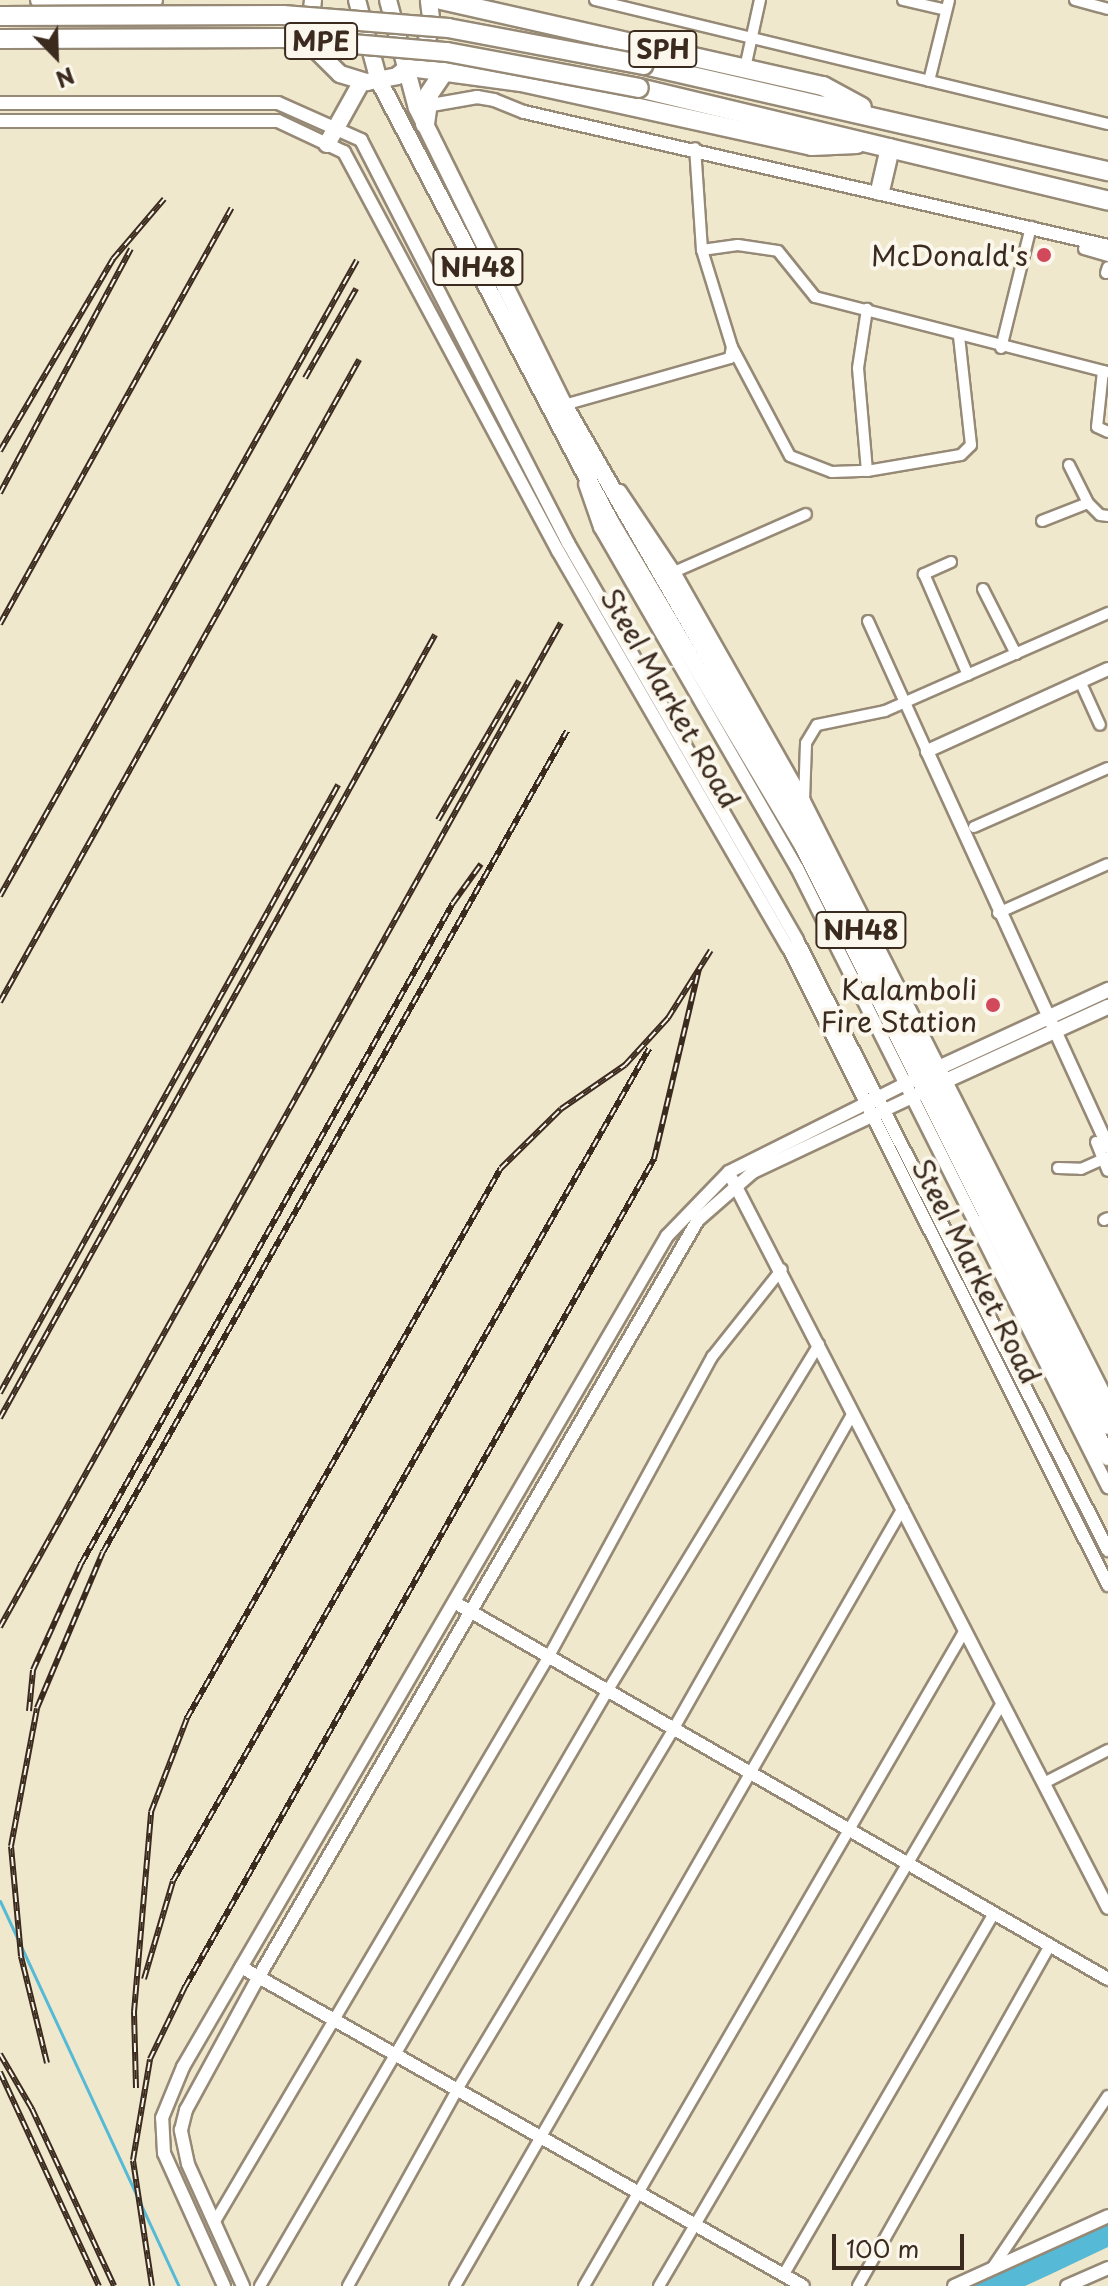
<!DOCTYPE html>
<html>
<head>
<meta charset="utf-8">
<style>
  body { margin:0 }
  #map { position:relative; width:1108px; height:2286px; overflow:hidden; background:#f0e8cd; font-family:"Playpen Sans",sans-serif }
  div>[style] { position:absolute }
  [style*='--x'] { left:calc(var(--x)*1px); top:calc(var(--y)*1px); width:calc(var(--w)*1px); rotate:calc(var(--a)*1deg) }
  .water>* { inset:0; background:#56b9d5 }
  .stream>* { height:3px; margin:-1.5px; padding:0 1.5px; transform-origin:1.5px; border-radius:1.5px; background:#56b9d5 }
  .roads { filter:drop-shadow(2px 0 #968976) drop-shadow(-2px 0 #968976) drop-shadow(0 2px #968976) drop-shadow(0 -2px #968976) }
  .minor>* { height:10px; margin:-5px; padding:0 5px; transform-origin:5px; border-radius:5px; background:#fff }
  .tertiary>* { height:12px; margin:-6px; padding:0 6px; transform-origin:6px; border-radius:6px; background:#fff }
  .secondary>* { height:14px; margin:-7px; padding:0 7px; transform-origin:7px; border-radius:7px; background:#fff }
  .trunk>* { height:16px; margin:-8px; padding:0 8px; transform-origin:8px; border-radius:8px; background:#fff }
  .motorway>* { height:18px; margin:-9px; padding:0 9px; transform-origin:9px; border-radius:9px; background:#fff }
  .rail>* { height:6px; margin-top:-3px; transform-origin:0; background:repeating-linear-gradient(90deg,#fbf7ec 0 9px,#3b2a1e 0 18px); box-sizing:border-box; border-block:2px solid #3b2a1e }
  .bridges { filter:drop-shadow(2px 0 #968976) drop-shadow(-2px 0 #968976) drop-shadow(0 2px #968976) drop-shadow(0 -2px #968976) }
  .motorway-bridge>* { height:18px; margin:-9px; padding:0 9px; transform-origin:9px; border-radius:9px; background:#fff }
  .dots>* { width:22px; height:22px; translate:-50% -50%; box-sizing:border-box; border:4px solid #fbf7ec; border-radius:50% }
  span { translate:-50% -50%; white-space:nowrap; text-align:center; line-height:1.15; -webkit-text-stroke:8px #fbf7ec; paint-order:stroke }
  .shield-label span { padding:2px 6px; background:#fbf7ec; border:2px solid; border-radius:6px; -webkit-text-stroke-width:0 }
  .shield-label { font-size:26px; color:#3b2a1e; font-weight:700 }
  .poi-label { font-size:28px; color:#3b2a1e }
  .right { translate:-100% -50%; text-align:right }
  .street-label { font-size:28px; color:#3b2a1e }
  .north { position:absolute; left:16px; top:16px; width:80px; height:80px; -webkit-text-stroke:6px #fbf7ec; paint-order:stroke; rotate:157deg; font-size:22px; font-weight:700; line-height:32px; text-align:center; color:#3b2a1e }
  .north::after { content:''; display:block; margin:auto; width:28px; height:36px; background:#3b2a1e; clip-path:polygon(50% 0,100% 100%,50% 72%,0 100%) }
  .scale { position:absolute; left:832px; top:2234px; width:132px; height:36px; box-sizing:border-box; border:4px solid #3b2a1e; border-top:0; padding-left:10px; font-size:24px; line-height:28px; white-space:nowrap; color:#3b2a1e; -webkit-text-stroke:6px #fbf7ec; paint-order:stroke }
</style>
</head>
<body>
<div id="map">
  <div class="water">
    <i style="clip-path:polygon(1108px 2223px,1108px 2247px,1049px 2275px,1025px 2286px,970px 2286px)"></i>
  </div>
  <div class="stream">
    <i style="--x:0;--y:1901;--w:425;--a:65.1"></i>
  </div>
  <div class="roads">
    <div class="minor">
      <i style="--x:595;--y:0;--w:528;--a:13.59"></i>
      <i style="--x:903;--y:0;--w:44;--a:13.1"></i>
      <i style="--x:1075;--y:0;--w:34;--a:15"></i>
      <i style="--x:745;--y:68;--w:70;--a:-77.6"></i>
      <i style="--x:929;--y:81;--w:83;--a:-76.1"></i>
      <i style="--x:1084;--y:249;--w:25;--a:16"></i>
      <i style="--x:702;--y:250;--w:36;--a:-8"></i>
      <i style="--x:738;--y:245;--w:40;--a:8.5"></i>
      <i style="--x:778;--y:251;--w:59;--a:51.2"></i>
      <i style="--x:815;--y:297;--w:302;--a:14.4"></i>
      <i style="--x:1106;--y:273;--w:6;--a:-72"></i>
      <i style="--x:732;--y:347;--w:123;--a:62"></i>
      <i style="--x:790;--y:456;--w:45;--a:20.9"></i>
      <i style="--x:832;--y:472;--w:35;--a:-2"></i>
      <i style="--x:867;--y:471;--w:103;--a:-95"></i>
      <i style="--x:858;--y:368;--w:60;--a:-81.3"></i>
      <i style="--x:1001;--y:348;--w:125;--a:-76.1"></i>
      <i style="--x:1103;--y:371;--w:56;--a:96.1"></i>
      <i style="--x:1097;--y:427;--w:12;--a:24"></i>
      <i style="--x:564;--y:405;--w:173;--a:-15.8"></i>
      <i style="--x:730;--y:358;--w:11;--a:-80"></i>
      <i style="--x:732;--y:347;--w:102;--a:-107.2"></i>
      <i style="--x:702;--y:250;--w:102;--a:-93.9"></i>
      <i style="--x:1069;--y:465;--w:42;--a:63.4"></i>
      <i style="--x:867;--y:471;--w:95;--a:-9.7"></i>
      <i style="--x:961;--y:455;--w:14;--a:-45"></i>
      <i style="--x:971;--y:445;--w:110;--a:-96.3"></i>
      <i style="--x:1042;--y:521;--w:49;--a:-21.4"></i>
      <i style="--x:1088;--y:503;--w:17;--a:45"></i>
      <i style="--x:1100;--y:515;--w:8;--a:7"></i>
      <i style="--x:951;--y:562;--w:30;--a:156"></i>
      <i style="--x:924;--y:574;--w:110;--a:66.5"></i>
      <i style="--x:674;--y:572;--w:144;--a:-23.7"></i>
      <i style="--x:983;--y:589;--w:73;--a:63.1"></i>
      <i style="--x:868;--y:621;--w:143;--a:65.6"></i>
      <i style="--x:1080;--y:681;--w:48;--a:65.6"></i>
      <i style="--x:804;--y:801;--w:58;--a:-88"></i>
      <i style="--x:806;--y:743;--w:21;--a:-59"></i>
      <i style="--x:817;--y:725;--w:69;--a:-11.6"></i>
      <i style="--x:885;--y:711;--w:244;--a:-23.7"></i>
      <i style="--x:974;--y:827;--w:146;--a:-23.8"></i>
      <i style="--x:998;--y:913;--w:120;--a:-24"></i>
      <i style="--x:1096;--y:1142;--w:31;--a:68"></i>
      <i style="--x:1058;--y:1168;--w:23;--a:2"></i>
      <i style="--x:1081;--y:1169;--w:30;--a:-24"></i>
      <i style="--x:1104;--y:1220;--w:4;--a:-27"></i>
      <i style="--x:1044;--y:1783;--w:72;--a:-27.3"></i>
      <i style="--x:214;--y:2223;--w:659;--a:-59.42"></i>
      <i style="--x:549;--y:1656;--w:341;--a:-61.4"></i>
      <i style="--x:712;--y:1357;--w:112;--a:-51.5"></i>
      <i style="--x:993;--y:2267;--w:206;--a:-56.1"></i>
      <i style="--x:784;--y:2274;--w:418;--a:-59.8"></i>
      <i style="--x:260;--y:2286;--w:690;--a:-59.72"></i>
      <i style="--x:608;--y:1690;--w:405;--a:-58.6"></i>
      <i style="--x:348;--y:2286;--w:227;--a:-60.9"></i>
      <i style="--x:458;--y:2088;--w:420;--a:-59"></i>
      <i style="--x:674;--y:1728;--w:362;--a:-60.4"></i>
      <i style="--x:455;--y:2286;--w:898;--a:-60.07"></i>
      <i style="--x:584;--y:2286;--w:759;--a:-59.85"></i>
      <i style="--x:659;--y:2286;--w:676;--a:-59.53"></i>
      <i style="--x:858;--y:2286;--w:391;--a:-60.6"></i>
    </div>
    <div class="tertiary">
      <i style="--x:0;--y:103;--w:278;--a:0"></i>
      <i style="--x:278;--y:103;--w:91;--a:24"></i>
      <i style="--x:361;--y:140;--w:453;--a:62.8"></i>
      <i style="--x:568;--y:543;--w:458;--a:60"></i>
      <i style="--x:797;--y:940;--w:685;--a:62.99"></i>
      <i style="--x:426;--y:106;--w:52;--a:-10"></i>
      <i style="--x:477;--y:97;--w:17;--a:10"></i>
      <i style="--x:494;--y:100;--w:32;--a:22"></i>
      <i style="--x:524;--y:112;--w:599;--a:12.92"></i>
      <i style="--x:0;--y:121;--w:278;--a:0"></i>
      <i style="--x:278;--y:121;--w:73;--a:25.2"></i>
      <i style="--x:344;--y:152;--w:453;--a:61.8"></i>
      <i style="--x:558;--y:551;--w:458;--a:59.9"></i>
      <i style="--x:788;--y:947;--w:714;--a:63.36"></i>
      <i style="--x:585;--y:484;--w:46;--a:70.8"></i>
      <i style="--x:600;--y:527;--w:394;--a:60"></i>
      <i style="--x:797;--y:868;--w:693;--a:63.32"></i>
      <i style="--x:620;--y:491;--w:97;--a:56.3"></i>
      <i style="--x:674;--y:572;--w:263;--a:60.4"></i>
      <i style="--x:804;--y:801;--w:673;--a:63.13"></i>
      <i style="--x:1108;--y:669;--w:199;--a:155.6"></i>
      <i style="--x:927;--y:751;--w:435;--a:65.4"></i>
      <i style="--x:732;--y:1179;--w:820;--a:62.72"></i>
      <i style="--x:454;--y:1602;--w:755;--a:29.96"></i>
      <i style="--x:241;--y:1967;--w:646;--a:29.58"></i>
      <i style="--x:224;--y:2286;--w:146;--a:-114.3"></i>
      <i style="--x:164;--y:2153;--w:35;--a:-93"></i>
      <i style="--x:162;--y:2118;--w:55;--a:-67.6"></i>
      <i style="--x:183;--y:2067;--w:962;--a:-59.78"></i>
      <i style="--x:667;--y:1236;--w:89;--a:-45.9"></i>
      <i style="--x:729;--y:1172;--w:215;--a:-26.6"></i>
      <i style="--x:243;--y:2286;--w:134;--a:-114.3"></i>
      <i style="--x:188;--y:2164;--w:35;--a:-102"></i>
      <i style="--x:181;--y:2130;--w:21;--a:-76"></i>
      <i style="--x:186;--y:2110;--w:150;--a:-61.4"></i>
      <i style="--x:258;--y:1978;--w:876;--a:-59.87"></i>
      <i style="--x:698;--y:1220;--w:73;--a:-41.1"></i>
      <i style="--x:753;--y:1172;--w:192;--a:-25.2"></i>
      <i style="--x:954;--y:2286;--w:169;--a:-24.4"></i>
      <i style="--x:1067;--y:2286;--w:45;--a:-23.7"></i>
    </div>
    <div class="secondary">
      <i style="--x:923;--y:1075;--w:204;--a:-24.7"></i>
      <i style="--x:930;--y:1088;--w:196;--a:-24.5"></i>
    </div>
    <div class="trunk">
      <i style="--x:313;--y:0;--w:30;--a:96"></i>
      <i style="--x:310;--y:30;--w:23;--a:70"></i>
      <i style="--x:318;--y:52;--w:31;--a:45"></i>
      <i style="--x:340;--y:74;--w:28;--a:17"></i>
      <i style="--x:367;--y:82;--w:31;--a:-11"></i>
      <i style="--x:397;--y:76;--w:31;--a:-40"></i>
      <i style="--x:421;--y:56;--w:32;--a:-70"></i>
      <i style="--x:432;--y:26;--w:26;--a:-97"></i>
      <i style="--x:357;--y:0;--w:84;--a:74.8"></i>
      <i style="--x:379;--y:81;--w:497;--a:62.3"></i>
      <i style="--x:610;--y:521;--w:378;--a:59.3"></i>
      <i style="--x:803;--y:846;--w:683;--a:63.47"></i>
      <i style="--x:388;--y:0;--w:112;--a:75"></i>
      <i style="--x:417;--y:108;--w:331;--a:63.7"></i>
      <i style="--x:564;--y:405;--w:527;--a:60.08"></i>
      <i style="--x:827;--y:862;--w:630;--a:63.52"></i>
      <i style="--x:327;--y:144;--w:72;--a:-60.9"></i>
    </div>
    <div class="motorway">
      <i style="--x:40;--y:0;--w:113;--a:0"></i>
      <i style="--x:441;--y:0;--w:392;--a:12.7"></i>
      <i style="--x:823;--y:86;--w:44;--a:28.3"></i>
      <i style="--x:644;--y:65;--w:476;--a:12.9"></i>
      <i style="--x:410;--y:67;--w:112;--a:7.7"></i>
      <i style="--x:521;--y:82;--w:298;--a:12.4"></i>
      <i style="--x:812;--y:146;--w:45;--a:-2.5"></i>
      <i style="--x:639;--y:88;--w:482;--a:13.5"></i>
      <i style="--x:425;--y:124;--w:30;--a:-82"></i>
      <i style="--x:429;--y:94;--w:30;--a:-56"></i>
      <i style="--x:880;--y:191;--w:44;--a:-76.9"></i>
    </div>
  </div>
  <div class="rail">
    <i style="--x:305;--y:378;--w:103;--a:-60.2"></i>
    <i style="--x:0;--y:451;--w:223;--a:-59.5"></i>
    <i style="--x:113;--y:259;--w:79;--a:-49.6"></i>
    <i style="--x:0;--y:493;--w:277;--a:-61.8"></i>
    <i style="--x:0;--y:624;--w:476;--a:-60.9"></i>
    <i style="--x:438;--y:820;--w:161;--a:-59.8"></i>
    <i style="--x:0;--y:896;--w:729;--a:-60.69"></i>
    <i style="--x:0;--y:1002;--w:736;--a:-60.79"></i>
    <i style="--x:0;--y:1393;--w:696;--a:-60.93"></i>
    <i style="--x:0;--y:1418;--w:896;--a:-60.95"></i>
    <i style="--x:0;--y:1627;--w:1150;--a:-60.81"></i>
    <i style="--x:29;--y:1711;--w:41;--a:-84.4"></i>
    <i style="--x:33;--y:1670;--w:116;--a:-65.6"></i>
    <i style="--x:81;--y:1564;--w:758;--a:-60.63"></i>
    <i style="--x:453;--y:903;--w:48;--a:-54.3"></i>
    <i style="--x:144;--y:1979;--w:102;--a:-73.5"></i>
    <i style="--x:173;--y:1881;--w:959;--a:-60.23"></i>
    <i style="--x:0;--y:2054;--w:64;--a:59.8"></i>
    <i style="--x:32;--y:2109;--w:195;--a:65.1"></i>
    <i style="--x:47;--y:2063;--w:110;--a:-103.7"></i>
    <i style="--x:21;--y:1956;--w:110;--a:-95.2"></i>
    <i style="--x:11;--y:1846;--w:140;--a:-79.3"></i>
    <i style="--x:37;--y:1708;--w:169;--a:-67.1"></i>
    <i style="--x:103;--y:1552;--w:943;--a:-60.53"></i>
    <i style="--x:0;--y:2072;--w:236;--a:65.2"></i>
    <i style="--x:136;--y:2088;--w:76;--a:-91.5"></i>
    <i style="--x:134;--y:2012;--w:201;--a:-85.1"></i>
    <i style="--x:151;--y:1812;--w:101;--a:-69"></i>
    <i style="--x:187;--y:1718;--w:633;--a:-60.28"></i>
    <i style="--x:501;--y:1168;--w:84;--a:-44.5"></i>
    <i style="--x:561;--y:1109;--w:78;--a:-34.5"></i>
    <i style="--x:625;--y:1065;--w:64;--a:-47.5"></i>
    <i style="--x:668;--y:1018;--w:80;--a:-57.7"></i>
    <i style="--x:152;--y:2286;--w:127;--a:-98.6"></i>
    <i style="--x:133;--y:2160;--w:102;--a:-80.4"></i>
    <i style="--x:150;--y:2059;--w:80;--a:-64.1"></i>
    <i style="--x:185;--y:1987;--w:952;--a:-60.47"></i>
    <i style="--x:654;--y:1159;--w:195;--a:-76.7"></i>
  </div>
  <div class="bridges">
    <div class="motorway-bridge">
      <i style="--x:0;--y:16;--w:283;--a:-0.2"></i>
      <i style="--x:283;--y:15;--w:166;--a:4.5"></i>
      <i style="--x:448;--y:28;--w:199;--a:10.7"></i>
      <i style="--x:0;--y:39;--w:283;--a:-0.2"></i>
      <i style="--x:283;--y:38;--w:165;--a:4.9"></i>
      <i style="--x:447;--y:52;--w:195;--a:10.6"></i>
    </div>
  </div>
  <div class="dots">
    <i style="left:1044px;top:255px;background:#d1495b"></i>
    <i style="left:993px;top:1005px;background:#d1495b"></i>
  </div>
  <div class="shield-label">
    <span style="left:321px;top:41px">MPE</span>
    <span style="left:663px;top:49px">SPH</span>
    <span style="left:478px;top:267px">NH48</span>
    <span style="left:861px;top:930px">NH48</span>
  </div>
  <div class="poi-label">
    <span class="right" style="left:1028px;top:255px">McDonald's</span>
    <span class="right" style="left:977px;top:1005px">Kalamboli<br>Fire Station</span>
  </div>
  <div class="street-label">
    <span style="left:671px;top:698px;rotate:60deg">Steel Market Road</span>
    <span style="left:977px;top:1271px;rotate:63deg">Steel Market Road</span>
  </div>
  <div class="north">N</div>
  <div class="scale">100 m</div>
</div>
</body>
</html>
